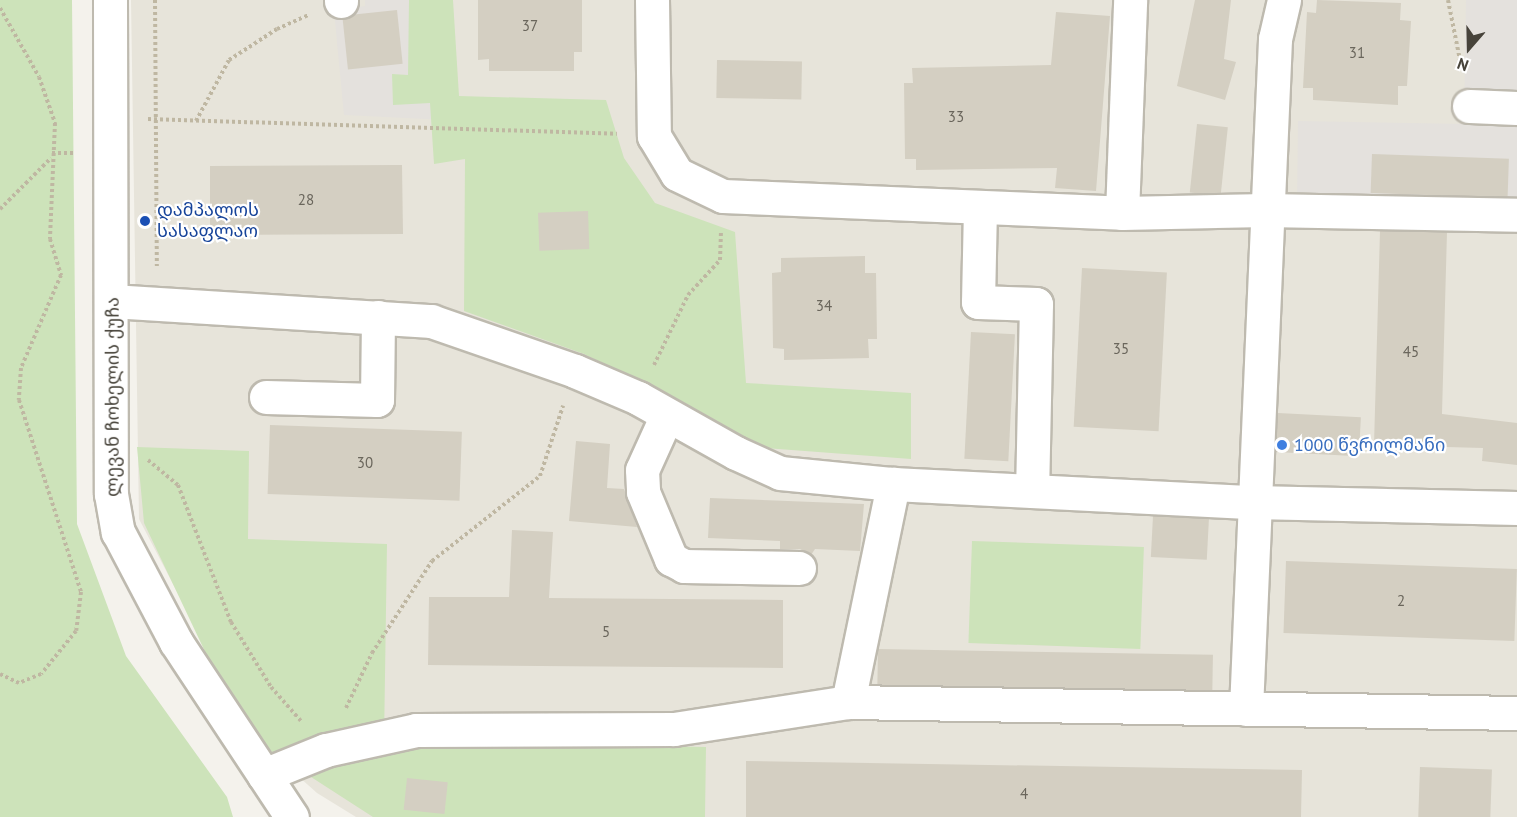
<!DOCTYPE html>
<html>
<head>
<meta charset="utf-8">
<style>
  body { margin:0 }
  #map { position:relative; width:1517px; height:817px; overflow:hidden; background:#f4f2ec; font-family:"PT Sans","Noto Sans Georgian",sans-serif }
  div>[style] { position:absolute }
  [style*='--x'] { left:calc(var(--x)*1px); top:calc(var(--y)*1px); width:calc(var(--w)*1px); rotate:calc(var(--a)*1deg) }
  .residential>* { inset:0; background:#e7e4da }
  .industrial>* { inset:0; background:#e4e1dd }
  .green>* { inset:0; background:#cde3ba; transform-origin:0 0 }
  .building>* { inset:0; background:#d4cfc2; transform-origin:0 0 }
  .path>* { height:4px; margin-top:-2px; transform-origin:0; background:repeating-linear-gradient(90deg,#bfb7a2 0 3px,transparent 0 6px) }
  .roads { filter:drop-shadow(2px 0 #bebaaf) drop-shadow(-2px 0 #bebaaf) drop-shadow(0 2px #bebaaf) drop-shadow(0 -2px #bebaaf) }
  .minor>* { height:33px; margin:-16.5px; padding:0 16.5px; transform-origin:16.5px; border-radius:16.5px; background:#fff }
  .dots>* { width:16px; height:16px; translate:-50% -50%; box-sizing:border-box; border:3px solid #fff; border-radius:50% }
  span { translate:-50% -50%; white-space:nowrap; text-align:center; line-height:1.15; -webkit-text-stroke:4.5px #fff; paint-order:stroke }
  .number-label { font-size:15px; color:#6a665c }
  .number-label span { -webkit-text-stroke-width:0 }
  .transit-label { font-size:18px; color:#164399 }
  .left { translate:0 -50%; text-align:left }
  .street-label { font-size:18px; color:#47433a }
  .shop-label { font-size:18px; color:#366cbe }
  .north { position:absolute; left:1439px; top:18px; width:60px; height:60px; -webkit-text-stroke:4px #fff; paint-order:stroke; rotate:200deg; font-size:16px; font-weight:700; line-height:24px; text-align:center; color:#47433a }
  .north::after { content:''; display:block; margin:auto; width:21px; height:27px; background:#47433a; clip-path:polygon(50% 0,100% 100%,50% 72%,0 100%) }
</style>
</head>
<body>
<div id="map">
  <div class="residential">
    <i style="clip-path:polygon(131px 0,365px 0,365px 6px,440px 0,1517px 0,1517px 817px,356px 817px,317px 793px,252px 735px,139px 519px)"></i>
  </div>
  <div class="industrial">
    <i style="clip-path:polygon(365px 0,440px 0,447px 120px,344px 115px,334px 11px,365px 6px)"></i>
    <i style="clip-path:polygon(1466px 0,1517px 0,1517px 208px,1297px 205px,1298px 121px,1464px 124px)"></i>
  </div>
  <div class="green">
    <i style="clip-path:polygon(0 0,72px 0,77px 524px,126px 656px,227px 797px,233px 817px,0 817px)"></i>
    <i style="clip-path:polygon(409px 0,453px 0,459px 96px,606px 100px,624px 158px,655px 203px,735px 232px,746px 383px,911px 393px,911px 459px,765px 448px,584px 354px,464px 311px,465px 159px,434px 164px,430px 103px,393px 105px,392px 74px,408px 75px)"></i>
    <i style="clip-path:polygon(137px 447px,249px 451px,248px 539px,387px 544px,384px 741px,706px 747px,705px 817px,373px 817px,263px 746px,218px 679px,144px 523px)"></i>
    <i style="left:972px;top:541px;width:172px;height:102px;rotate:2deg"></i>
  </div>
  <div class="building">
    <i style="clip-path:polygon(478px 0,582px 0,582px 52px,574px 52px,574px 71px,489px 71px,489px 59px,478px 60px)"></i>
    <i style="clip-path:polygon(1195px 0,1231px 0,1224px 59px,1236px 62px,1225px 100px,1177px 86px)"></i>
    <i style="clip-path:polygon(1317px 0,1401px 3px,1400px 20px,1411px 21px,1407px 86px,1398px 86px,1398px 105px,1313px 100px,1313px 88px,1303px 88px,1307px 12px,1316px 13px)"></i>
    <i style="left:397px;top:10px;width:54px;height:55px;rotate:84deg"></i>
    <i style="clip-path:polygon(1056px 12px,1110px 16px,1096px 191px,1055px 188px,1057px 168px,916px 170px,916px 159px,905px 159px,904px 83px,913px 83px,912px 68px,1051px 65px)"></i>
    <i style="left:717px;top:60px;width:85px;height:38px;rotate:1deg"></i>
    <i style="left:1197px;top:124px;width:31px;height:69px;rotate:6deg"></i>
    <i style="left:1372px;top:154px;width:137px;height:39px;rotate:2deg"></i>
    <i style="clip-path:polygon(396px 165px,402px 165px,403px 234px,210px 235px,210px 166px)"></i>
    <i style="left:588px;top:211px;width:38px;height:50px;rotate:88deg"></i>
    <i style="clip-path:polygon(1380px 231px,1447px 232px,1442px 414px,1517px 423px,1517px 465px,1482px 461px,1483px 448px,1374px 445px)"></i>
    <i style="clip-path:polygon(865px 256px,865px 273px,876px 273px,877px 339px,868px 339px,869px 358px,784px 360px,784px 349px,773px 348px,772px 273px,781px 272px,781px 258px)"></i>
    <i style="left:1082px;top:268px;width:85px;height:159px;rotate:3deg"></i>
    <i style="left:971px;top:332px;width:44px;height:127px;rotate:3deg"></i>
    <i style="left:1278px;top:413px;width:83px;height:39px;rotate:3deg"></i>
    <i style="left:270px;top:425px;width:192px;height:69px;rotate:2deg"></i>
    <i style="clip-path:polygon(576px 441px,610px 444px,607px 488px,624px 489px,637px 527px,569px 521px)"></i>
    <i style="clip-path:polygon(710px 498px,864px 504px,860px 551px,815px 549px,811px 555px,800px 549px,780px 549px,780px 541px,708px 538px)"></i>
    <i style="left:1153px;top:516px;width:56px;height:41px;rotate:3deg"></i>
    <i style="clip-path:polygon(512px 530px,553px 532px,549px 598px,783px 600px,783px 668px,428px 665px,429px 597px,509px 597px)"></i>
    <i style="left:1286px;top:561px;width:231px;height:72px;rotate:2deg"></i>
    <i style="left:878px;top:649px;width:335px;height:36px;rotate:1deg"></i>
    <i style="clip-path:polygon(746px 761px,1302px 770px,1301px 817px,746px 817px)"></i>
    <i style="left:1420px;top:767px;width:72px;height:50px;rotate:2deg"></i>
    <i style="left:407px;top:778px;width:41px;height:32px;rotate:6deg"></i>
  </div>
  <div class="path">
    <i style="--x:155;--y:0;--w:266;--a:89.6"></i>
    <i style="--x:1448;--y:0;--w:71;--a:78.7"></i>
    <i style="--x:0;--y:8;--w:79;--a:60.5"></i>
    <i style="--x:39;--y:77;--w:49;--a:70.8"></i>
    <i style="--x:55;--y:123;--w:116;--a:92.5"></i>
    <i style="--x:50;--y:239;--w:38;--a:73"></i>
    <i style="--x:61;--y:275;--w:101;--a:113.3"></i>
    <i style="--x:21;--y:368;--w:32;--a:94"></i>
    <i style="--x:19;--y:400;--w:202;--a:72.1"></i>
    <i style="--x:81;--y:592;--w:39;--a:97"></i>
    <i style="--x:76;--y:631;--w:55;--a:129.1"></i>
    <i style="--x:41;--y:674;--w:24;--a:158"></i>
    <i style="--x:19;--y:683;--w:21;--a:-155"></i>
    <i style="--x:148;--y:119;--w:469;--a:1.8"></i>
    <i style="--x:196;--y:121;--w:69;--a:-61.6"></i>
    <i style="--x:229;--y:60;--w:57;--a:-32.9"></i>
    <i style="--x:277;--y:29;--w:35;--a:-24"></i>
    <i style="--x:52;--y:153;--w:22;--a:0"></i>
    <i style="--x:0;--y:209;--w:72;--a:-45"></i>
    <i style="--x:654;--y:365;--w:78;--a:-64.1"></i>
    <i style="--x:688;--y:295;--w:47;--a:-47.6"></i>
    <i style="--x:720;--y:260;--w:27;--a:-88"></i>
    <i style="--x:148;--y:460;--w:39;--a:40"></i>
    <i style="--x:178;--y:485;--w:147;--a:68.9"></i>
    <i style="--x:231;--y:622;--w:76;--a:58.4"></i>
    <i style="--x:271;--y:687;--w:45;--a:48.6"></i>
    <i style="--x:346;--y:708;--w:61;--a:-64.7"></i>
    <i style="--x:372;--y:653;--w:110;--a:-56.9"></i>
    <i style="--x:432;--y:561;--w:137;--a:-38.2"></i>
    <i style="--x:540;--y:476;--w:74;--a:-71.8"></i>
  </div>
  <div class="roads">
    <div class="minor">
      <i style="--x:110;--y:0;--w:494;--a:89.9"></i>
      <i style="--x:111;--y:494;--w:39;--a:80"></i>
      <i style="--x:118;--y:532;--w:124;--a:62.2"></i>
      <i style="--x:176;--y:642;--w:210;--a:56.5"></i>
      <i style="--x:341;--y:0;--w:1;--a:90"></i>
      <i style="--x:652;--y:0;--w:136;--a:89.2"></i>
      <i style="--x:654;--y:136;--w:44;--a:58.8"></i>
      <i style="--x:677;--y:174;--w:51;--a:25.6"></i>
      <i style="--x:723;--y:196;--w:399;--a:2.4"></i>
      <i style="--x:1122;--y:213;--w:144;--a:-1.2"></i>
      <i style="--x:1266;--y:210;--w:251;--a:1.1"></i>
      <i style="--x:1469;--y:106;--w:48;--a:2.4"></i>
      <i style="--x:980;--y:207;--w:95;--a:91.2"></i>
      <i style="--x:978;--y:302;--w:58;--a:2"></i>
      <i style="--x:1036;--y:304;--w:187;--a:91.2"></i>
      <i style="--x:1122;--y:213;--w:213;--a:-87.8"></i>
      <i style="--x:112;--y:301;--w:320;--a:3.6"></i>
      <i style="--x:431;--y:321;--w:152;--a:19.1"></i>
      <i style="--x:575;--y:371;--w:69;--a:23.2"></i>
      <i style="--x:638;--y:398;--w:112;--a:29.3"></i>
      <i style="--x:736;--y:453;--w:48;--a:24.4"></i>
      <i style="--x:780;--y:473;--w:114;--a:5.6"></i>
      <i style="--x:893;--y:484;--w:360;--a:2.9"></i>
      <i style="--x:1253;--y:502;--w:264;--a:1.3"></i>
      <i style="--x:266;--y:397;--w:111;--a:1.5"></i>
      <i style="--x:377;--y:400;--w:83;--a:-89.3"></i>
      <i style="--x:667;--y:415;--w:60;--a:114.4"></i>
      <i style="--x:642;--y:470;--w:22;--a:87"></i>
      <i style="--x:643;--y:492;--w:73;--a:67.3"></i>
      <i style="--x:671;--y:559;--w:15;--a:28"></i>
      <i style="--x:684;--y:566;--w:115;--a:1"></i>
      <i style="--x:848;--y:702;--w:223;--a:-78.3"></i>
      <i style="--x:1246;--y:709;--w:671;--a:-87.52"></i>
      <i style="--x:1275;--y:39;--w:40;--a:-77"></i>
      <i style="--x:264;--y:775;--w:67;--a:-22"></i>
      <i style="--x:326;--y:750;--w:92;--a:-12.5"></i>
      <i style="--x:416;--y:730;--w:258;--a:-0.2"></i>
      <i style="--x:674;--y:729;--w:176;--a:-8.8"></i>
      <i style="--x:848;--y:702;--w:669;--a:0.94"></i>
    </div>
  </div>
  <div class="dots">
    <i style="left:145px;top:221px;background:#1a4fb4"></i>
    <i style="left:1282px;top:445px;background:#3f7fe0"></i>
  </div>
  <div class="number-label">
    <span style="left:530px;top:26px">37</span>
    <span style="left:1357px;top:53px">31</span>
    <span style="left:956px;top:117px">33</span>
    <span style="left:306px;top:200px">28</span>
    <span style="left:824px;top:306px">34</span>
    <span style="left:1121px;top:349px">35</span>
    <span style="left:1411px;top:352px">45</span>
    <span style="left:365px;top:463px">30</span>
    <span style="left:1401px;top:601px">2</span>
    <span style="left:606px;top:632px">5</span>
    <span style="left:1024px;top:794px">4</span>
  </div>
  <div class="transit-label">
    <span class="left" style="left:157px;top:221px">დამპალოს<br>სასაფლაო</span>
  </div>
  <div class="street-label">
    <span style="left:113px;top:397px;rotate:-90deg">ლევან ჩოხელის ქუჩა</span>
  </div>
  <div class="shop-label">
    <span class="left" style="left:1294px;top:445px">1000 წვრილმანი</span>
  </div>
  <div class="north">N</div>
</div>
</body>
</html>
